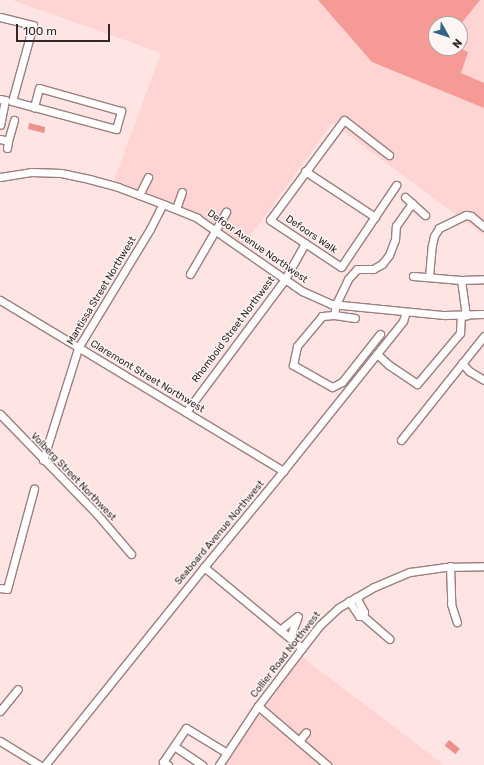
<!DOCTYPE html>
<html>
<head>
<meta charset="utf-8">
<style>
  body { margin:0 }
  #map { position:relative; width:484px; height:765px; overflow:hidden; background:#fee4e2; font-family:Rubik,sans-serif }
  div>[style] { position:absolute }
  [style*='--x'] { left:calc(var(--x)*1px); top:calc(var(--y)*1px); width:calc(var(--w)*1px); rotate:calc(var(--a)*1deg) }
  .built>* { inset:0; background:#fed5d3 }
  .forest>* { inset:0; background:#f69a96 }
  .water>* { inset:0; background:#ec918d; transform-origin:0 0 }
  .roads { filter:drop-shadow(1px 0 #9c7f7d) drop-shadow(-1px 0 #9c7f7d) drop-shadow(0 1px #9c7f7d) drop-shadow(0 -1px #9c7f7d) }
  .minor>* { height:7px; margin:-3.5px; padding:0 3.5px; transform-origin:3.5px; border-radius:3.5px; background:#fff }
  span { translate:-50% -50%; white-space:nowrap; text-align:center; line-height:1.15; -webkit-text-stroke:3px #fdf6f5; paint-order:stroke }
  .street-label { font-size:10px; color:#322626 }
  .north { position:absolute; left:428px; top:16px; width:40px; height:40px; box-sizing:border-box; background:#fdf6f5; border:1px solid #aca3a2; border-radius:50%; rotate:129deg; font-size:11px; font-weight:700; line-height:16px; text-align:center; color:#322626 }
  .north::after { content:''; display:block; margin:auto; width:14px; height:18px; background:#316783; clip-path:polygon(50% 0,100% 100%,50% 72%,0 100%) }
  .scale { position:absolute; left:16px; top:24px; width:94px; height:18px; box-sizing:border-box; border:2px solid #322626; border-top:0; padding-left:5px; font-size:12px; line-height:14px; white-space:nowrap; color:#322626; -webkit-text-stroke:3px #fdf6f5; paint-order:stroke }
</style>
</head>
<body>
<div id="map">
  <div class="built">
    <i style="clip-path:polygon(evenodd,12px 0,484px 0,484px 235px,332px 123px,242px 248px,197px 218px,112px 186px,161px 53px,12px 0,436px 24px,460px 24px,460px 48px,436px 48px,436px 24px)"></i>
    <i style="clip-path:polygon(297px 653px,444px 765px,222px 765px)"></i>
  </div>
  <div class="forest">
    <i style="clip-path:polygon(318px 0,480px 0,460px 25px,436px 24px,436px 48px,460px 48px,468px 52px,461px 73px,484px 83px,484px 108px,372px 62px)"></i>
  </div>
  <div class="water">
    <i style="clip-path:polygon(29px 123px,45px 127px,45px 131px,44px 133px,28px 129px)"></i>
    <i style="left:449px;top:740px;width:14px;height:7px;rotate:39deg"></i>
  </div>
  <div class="roads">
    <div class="minor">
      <i style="--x:0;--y:17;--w:34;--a:14"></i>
      <i style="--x:33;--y:25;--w:79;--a:105.4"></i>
      <i style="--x:12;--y:101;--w:108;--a:15.1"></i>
      <i style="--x:116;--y:129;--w:19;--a:-74"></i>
      <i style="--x:121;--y:111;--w:85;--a:-164.3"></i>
      <i style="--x:39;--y:88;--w:20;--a:105"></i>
      <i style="--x:0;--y:99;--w:5;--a:11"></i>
      <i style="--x:5;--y:100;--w:25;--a:101"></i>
      <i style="--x:0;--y:139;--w:8;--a:14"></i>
      <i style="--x:8;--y:141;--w:22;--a:-74"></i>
      <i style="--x:7;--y:148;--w:7;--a:-82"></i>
      <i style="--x:389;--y:155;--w:57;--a:-142.1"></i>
      <i style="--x:344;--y:120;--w:124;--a:126.5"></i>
      <i style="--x:270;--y:220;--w:85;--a:33.5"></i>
      <i style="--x:341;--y:267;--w:99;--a:-56.1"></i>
      <i style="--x:305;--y:171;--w:84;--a:33.3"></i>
      <i style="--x:0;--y:177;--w:31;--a:-9"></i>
      <i style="--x:31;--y:172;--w:30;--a:2"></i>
      <i style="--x:61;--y:173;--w:29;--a:12"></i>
      <i style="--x:89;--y:179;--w:30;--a:15"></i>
      <i style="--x:118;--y:187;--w:48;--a:20.7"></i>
      <i style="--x:163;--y:204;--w:37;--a:22"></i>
      <i style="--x:197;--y:218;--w:128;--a:34.8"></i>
      <i style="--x:302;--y:291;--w:32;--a:24"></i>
      <i style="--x:331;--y:304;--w:114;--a:5.6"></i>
      <i style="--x:444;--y:315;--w:40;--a:-1.4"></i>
      <i style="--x:139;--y:195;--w:20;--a:-63"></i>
      <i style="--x:405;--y:197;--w:27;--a:42"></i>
      <i style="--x:176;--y:209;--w:18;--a:-71"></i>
      <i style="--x:190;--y:274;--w:72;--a:-59.9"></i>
      <i style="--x:413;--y:276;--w:48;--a:4.8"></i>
      <i style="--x:461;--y:280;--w:23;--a:-2"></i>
      <i style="--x:429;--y:277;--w:32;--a:-85"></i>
      <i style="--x:432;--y:245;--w:9;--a:-77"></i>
      <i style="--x:434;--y:236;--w:9;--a:-58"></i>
      <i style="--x:439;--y:228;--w:30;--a:-26"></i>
      <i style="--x:466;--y:215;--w:5;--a:11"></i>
      <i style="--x:471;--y:216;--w:17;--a:40"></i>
      <i style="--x:461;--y:280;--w:36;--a:82"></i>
      <i style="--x:0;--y:300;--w:331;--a:31.1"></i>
      <i style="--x:334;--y:315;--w:21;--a:8"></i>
      <i style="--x:380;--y:334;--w:61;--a:128.4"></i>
      <i style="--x:342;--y:382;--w:11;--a:153"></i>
      <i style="--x:332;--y:387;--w:45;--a:-150.6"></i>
      <i style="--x:293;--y:365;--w:19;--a:-78"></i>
      <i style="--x:297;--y:346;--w:39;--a:-50"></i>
      <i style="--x:322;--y:316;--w:12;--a:-5"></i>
      <i style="--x:334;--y:315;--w:11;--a:-80"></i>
      <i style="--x:336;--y:304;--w:28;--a:-64"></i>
      <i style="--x:348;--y:279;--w:13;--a:-48"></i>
      <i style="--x:357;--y:269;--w:16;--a:0"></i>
      <i style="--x:373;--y:269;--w:10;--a:-29"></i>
      <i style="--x:382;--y:264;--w:11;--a:-52"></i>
      <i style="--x:389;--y:255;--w:17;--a:-69"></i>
      <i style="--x:395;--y:239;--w:13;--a:-86"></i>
      <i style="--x:396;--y:226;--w:28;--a:-55"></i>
      <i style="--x:377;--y:354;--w:16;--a:43"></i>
      <i style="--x:389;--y:365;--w:34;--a:34"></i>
      <i style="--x:417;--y:384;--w:67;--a:-49.9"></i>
      <i style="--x:460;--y:333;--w:18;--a:-87"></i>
      <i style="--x:462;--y:363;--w:11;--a:49"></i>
      <i style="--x:469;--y:371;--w:17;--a:31"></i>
      <i style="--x:186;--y:412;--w:166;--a:-53.3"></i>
      <i style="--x:285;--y:279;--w:41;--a:-60.9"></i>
      <i style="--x:0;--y:414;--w:138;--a:45.9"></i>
      <i style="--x:96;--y:513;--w:54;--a:49.5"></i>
      <i style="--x:401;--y:440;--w:133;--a:-51.4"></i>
      <i style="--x:43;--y:460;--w:117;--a:-72.6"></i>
      <i style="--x:78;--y:348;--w:139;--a:-58.8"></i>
      <i style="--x:150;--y:229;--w:28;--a:-63"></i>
      <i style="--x:450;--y:566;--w:38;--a:88"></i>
      <i style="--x:451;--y:604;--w:19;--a:72"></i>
      <i style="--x:204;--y:567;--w:127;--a:39.6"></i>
      <i style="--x:0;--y:588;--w:7;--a:8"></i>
      <i style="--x:7;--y:589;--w:104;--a:-74.9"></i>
      <i style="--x:356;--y:597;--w:17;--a:62"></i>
      <i style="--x:364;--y:612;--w:4;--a:104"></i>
      <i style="--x:349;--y:601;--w:18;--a:56"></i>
      <i style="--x:359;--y:616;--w:4;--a:0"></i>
      <i style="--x:363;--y:616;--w:35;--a:41"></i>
      <i style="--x:280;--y:630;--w:22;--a:-39"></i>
      <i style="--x:290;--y:637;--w:22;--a:-69"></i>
      <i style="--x:258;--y:706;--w:91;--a:40.5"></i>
      <i style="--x:0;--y:711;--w:28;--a:-51"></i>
      <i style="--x:0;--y:741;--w:46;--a:31.6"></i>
      <i style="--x:299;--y:741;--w:11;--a:-52"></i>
      <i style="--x:174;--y:746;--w:34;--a:34"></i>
      <i style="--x:45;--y:765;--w:254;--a:-51.2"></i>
      <i style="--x:204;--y:567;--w:124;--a:-50.5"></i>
      <i style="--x:283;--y:471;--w:192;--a:-51.3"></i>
      <i style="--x:403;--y:321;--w:9;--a:-72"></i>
      <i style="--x:168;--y:765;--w:6;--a:-149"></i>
      <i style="--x:163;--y:762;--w:41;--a:-55.9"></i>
      <i style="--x:186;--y:728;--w:48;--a:31.4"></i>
      <i style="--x:219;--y:765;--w:71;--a:-56.5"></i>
      <i style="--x:258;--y:706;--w:73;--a:-52.8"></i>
      <i style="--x:302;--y:648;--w:29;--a:-52"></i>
      <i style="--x:320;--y:625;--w:25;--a:-43"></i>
      <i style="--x:338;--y:608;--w:42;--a:-30.3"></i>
      <i style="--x:374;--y:587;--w:39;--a:-23"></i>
      <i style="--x:410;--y:572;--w:35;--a:-8"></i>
      <i style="--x:445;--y:567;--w:39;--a:-1"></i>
    </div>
  </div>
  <div class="street-label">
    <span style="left:311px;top:235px;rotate:34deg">Defoors Walk</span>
    <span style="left:257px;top:247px;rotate:35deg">Defoor Avenue Northwest</span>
    <span style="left:102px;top:291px;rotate:-59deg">Mantissa Street Northwest</span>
    <span style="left:234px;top:330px;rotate:-53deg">Rhomboid Street Northwest</span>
    <span style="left:147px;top:377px;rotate:31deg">Claremont Street Northwest</span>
    <span style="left:73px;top:477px;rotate:46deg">Volberg Street Northwest</span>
    <span style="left:220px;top:533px;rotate:-50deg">Seaboard Avenue Northwest</span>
    <span style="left:286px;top:655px;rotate:-52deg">Collier Road Northwest</span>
  </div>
  <div class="north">N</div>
  <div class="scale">100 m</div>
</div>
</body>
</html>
